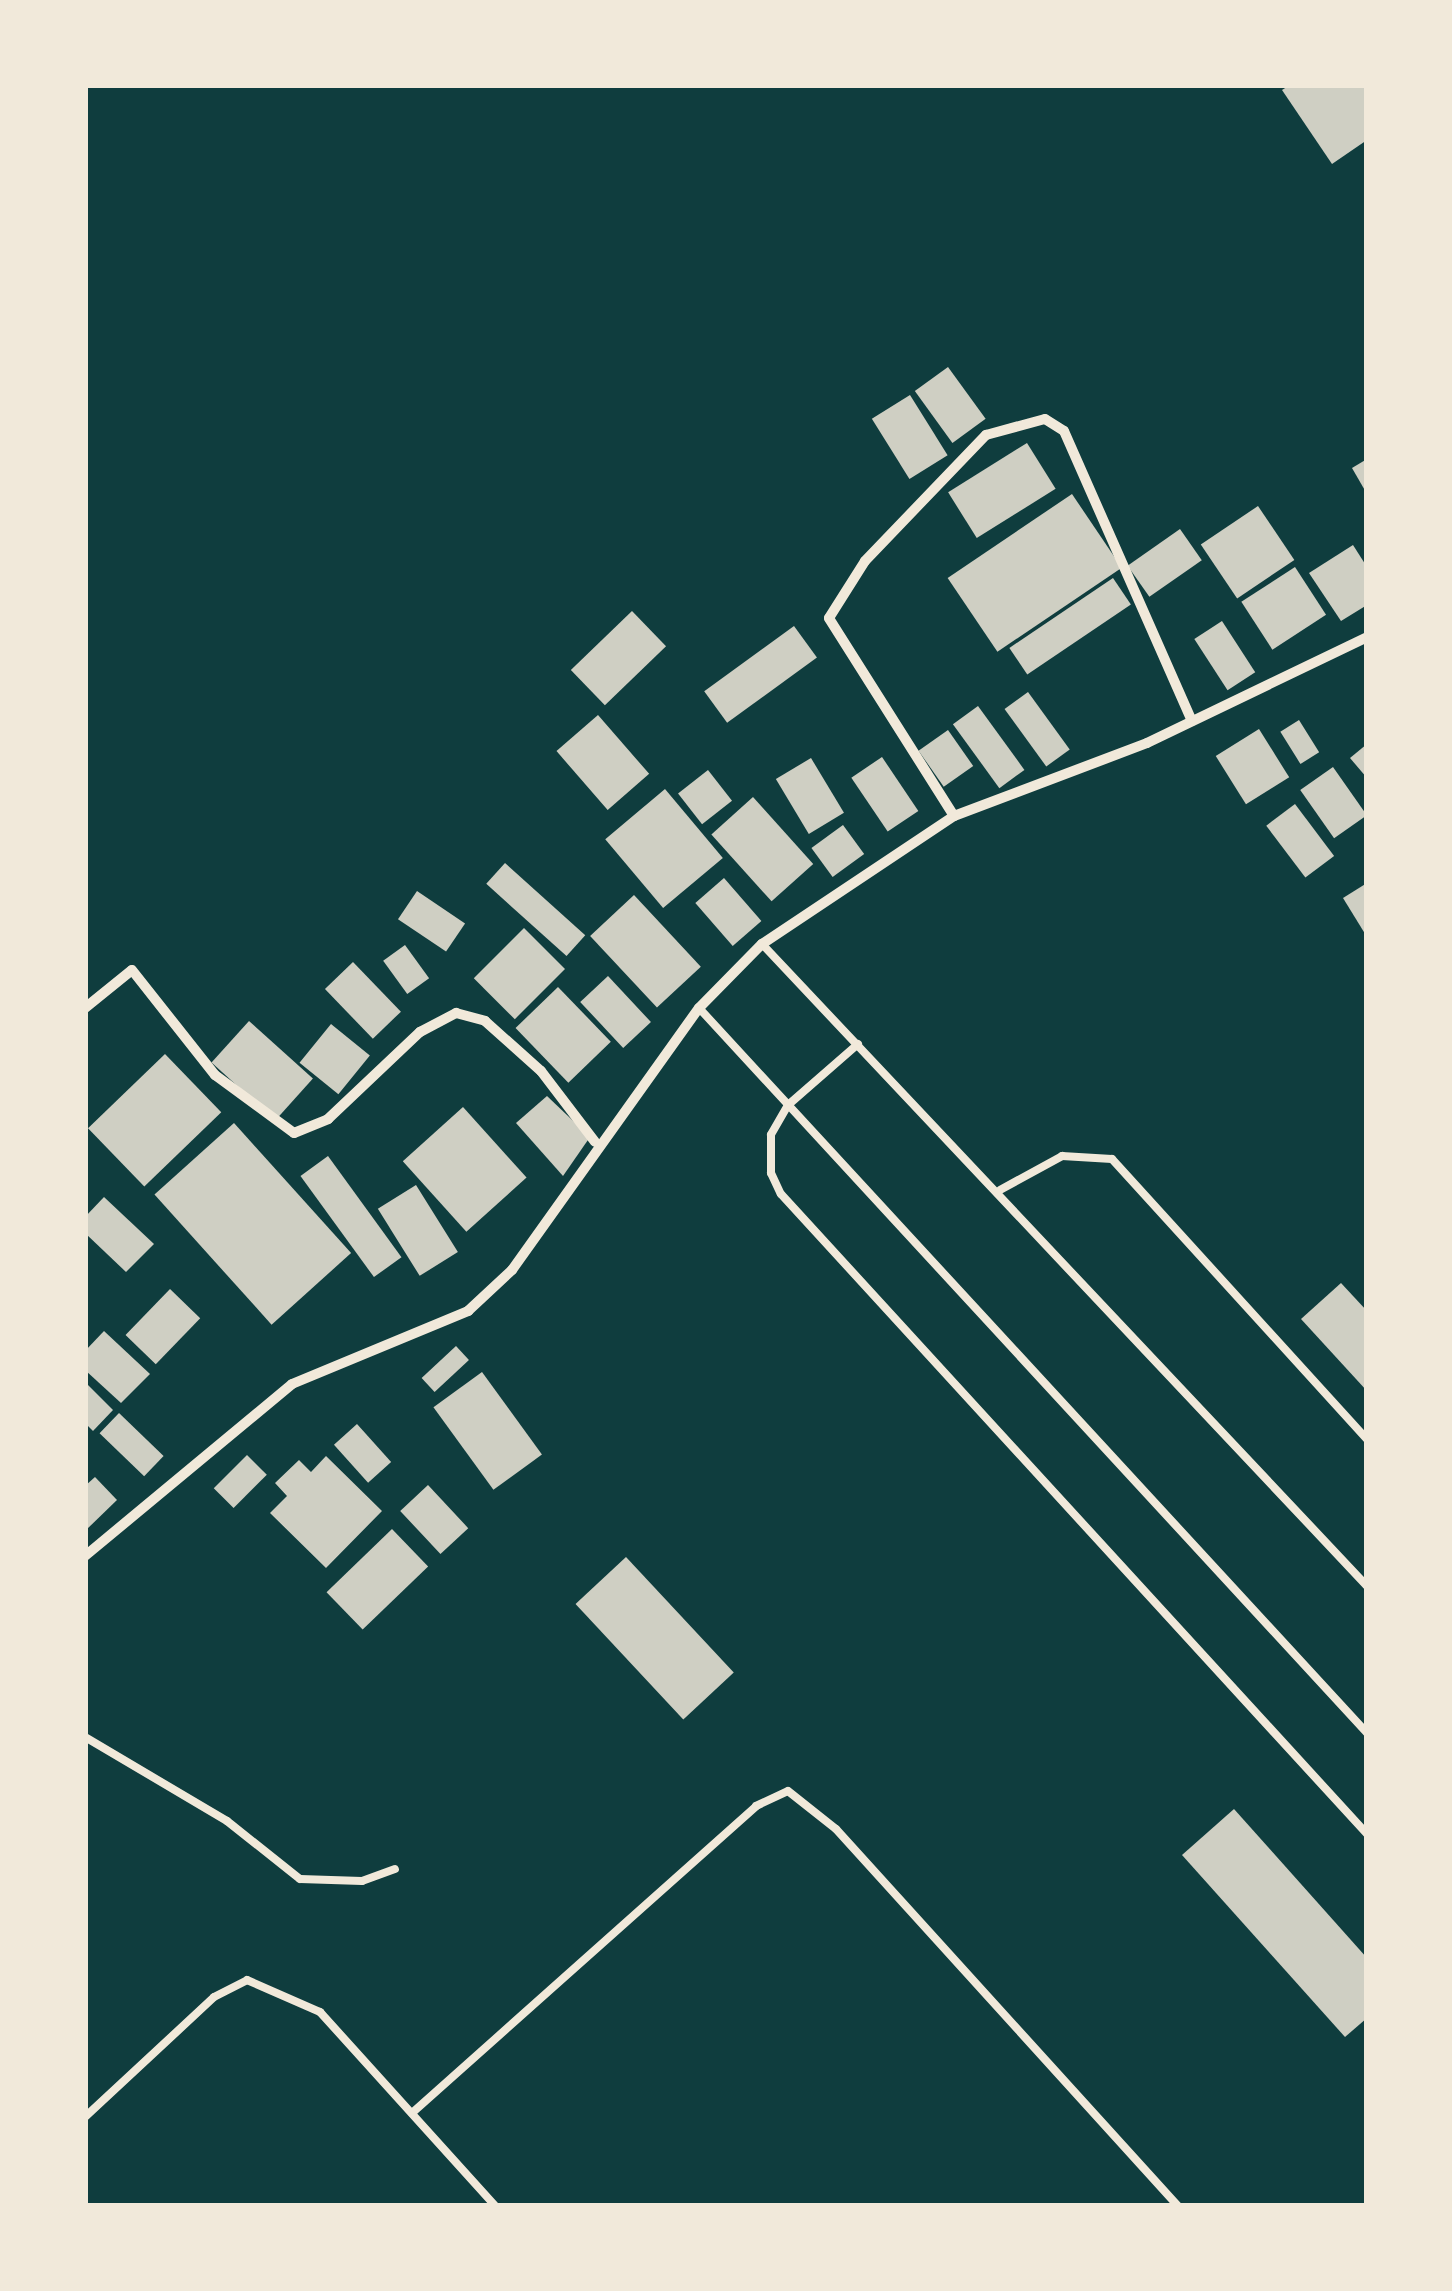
<!DOCTYPE html>
<html>
<head>
<meta charset="utf-8">
<style>
  body { margin:0 }
  #map { position:relative; width:1452px; height:2291px; overflow:hidden; background:#0f3d3e; font-family:"IBM Plex Sans",sans-serif }
  div>[style] { position:absolute }
  [style*='--x'] { left:calc(var(--x)*1px); top:calc(var(--y)*1px); width:calc(var(--w)*1px); rotate:calc(var(--a)*1deg) }
  .building>* { inset:0; background:#cfcfc3; transform-origin:0 0 }
  .service>* { height:8px; margin:-4px; padding:0 4px; transform-origin:4px; border-radius:4px; background:#f1e9da }
  .minor>* { height:10px; margin:-5px; padding:0 5px; transform-origin:5px; border-radius:5px; background:#f1e9da }
  span { translate:-50% -50%; white-space:nowrap; text-align:center; line-height:1.15; -webkit-text-stroke:8px #f1e9da; paint-order:stroke }
  .frame { position:absolute; inset:0; border:88px solid #f1e9da; pointer-events:none }
</style>
</head>
<body>
<div id="map">
  <div class="building">
    <i style="clip-path:polygon(1290px 85px,1367px 85px,1367px 140px,1332px 164px,1282px 90px)"></i>
    <i style="left:948px;top:367px;width:64px;height:41px;rotate:54deg"></i>
    <i style="left:910px;top:395px;width:71px;height:45px;rotate:58deg"></i>
    <i style="left:1027px;top:443px;width:54px;height:93px;rotate:58deg"></i>
    <i style="clip-path:polygon(1367px 459px,1367px 494px,1352px 468px)"></i>
    <i style="left:1072px;top:494px;width:89px;height:150px;rotate:56deg"></i>
    <i style="left:1258px;top:506px;width:65px;height:69px;rotate:56deg"></i>
    <i style="left:1180px;top:529px;width:38px;height:64px;rotate:55deg"></i>
    <i style="clip-path:polygon(1353px 545px,1367px 567px,1367px 605px,1341px 621px,1309px 573px)"></i>
    <i style="left:1295px;top:567px;width:57px;height:64px;rotate:57deg"></i>
    <i style="left:1113px;top:578px;width:32px;height:125px;rotate:56deg"></i>
    <i style="left:632px;top:611px;width:49px;height:85px;rotate:46deg"></i>
    <i style="left:1222px;top:621px;width:61px;height:33px;rotate:57deg"></i>
    <i style="left:794px;top:626px;width:39px;height:111px;rotate:54deg"></i>
    <i style="left:1028px;top:692px;width:71px;height:29px;rotate:54deg"></i>
    <i style="left:978px;top:706px;width:79px;height:31px;rotate:54deg"></i>
    <i style="left:598px;top:715px;width:78px;height:55px;rotate:49deg"></i>
    <i style="left:1299px;top:720px;width:38px;height:22px;rotate:58deg"></i>
    <i style="left:1259px;top:729px;width:57px;height:51px;rotate:58deg"></i>
    <i style="left:948px;top:730px;width:44px;height:36px;rotate:55deg"></i>
    <i style="clip-path:polygon(1367px 744px,1367px 778px,1350px 758px)"></i>
    <i style="left:882px;top:757px;width:65px;height:37px;rotate:56deg"></i>
    <i style="left:811px;top:758px;width:64px;height:41px;rotate:59deg"></i>
    <i style="left:1333px;top:767px;width:59px;height:40px;rotate:55deg"></i>
    <i style="left:708px;top:770px;width:39px;height:38px;rotate:52deg"></i>
    <i style="left:665px;top:789px;width:90px;height:78px;rotate:50deg"></i>
    <i style="left:753px;top:797px;width:90px;height:56px;rotate:48deg"></i>
    <i style="left:1295px;top:804px;width:65px;height:36px;rotate:53deg"></i>
    <i style="left:843px;top:825px;width:36px;height:39px;rotate:54deg"></i>
    <i style="left:505px;top:863px;width:108px;height:28px;rotate:42deg"></i>
    <i style="left:724px;top:878px;width:57px;height:38px;rotate:49deg"></i>
    <i style="clip-path:polygon(1367px 883px,1367px 937px,1343px 898px)"></i>
    <i style="left:417px;top:891px;width:58px;height:34px;rotate:34deg"></i>
    <i style="left:634px;top:895px;width:98px;height:60px;rotate:47deg"></i>
    <i style="left:524px;top:928px;width:58px;height:71px;rotate:45deg"></i>
    <i style="left:405px;top:945px;width:41px;height:27px;rotate:54deg"></i>
    <i style="left:353px;top:962px;width:69px;height:39px;rotate:46deg"></i>
    <i style="left:608px;top:976px;width:63px;height:38px;rotate:47deg"></i>
    <i style="left:558px;top:987px;width:76px;height:59px;rotate:46deg"></i>
    <i style="left:249px;top:1021px;width:86px;height:56px;rotate:42deg"></i>
    <i style="left:331px;top:1024px;width:50px;height:50px;rotate:39deg"></i>
    <i style="left:165px;top:1054px;width:81px;height:107px;rotate:46deg"></i>
    <i style="clip-path:polygon(547px 1096px,590px 1137px,563px 1176px,516px 1123px)"></i>
    <i style="left:463px;top:1107px;width:95px;height:81px;rotate:48deg"></i>
    <i style="left:234px;top:1123px;width:175px;height:107px;rotate:48deg"></i>
    <i style="left:328px;top:1156px;width:125px;height:34px;rotate:54deg"></i>
    <i style="left:416px;top:1185px;width:79px;height:45px;rotate:58deg"></i>
    <i style="clip-path:polygon(104px 1197px,154px 1244px,126px 1272px,85px 1233px,85px 1217px)"></i>
    <i style="clip-path:polygon(1341px 1283px,1367px 1311px,1367px 1391px,1301px 1319px)"></i>
    <i style="left:170px;top:1289px;width:42px;height:64px;rotate:44deg"></i>
    <i style="clip-path:polygon(104px 1331px,150px 1374px,121px 1403px,85px 1370px,85px 1351px)"></i>
    <i style="left:456px;top:1346px;width:19px;height:47px;rotate:47deg"></i>
    <i style="left:482px;top:1372px;width:102px;height:60px;rotate:54deg"></i>
    <i style="clip-path:polygon(85px 1382px,113px 1410px,93px 1431px,85px 1423px)"></i>
    <i style="left:119px;top:1413px;width:62px;height:28px;rotate:44deg"></i>
    <i style="left:357px;top:1424px;width:51px;height:31px;rotate:48deg"></i>
    <i style="left:247px;top:1455px;width:28px;height:47px;rotate:45deg"></i>
    <i style="clip-path:polygon(326px 1456px,382px 1511px,326px 1568px,270px 1513px,287px 1496px,275px 1483px,299px 1460px,311px 1472px)"></i>
    <i style="clip-path:polygon(95px 1477px,117px 1500px,85px 1531px,85px 1486px)"></i>
    <i style="left:428px;top:1485px;width:59px;height:38px;rotate:47deg"></i>
    <i style="left:392px;top:1529px;width:52px;height:91px;rotate:46deg"></i>
    <i style="left:626px;top:1557px;width:158px;height:69px;rotate:47deg"></i>
    <i style="clip-path:polygon(1234px 1809px,1367px 1958px,1367px 2018px,1345px 2037px,1182px 1855px)"></i>
  </div>
  <div class="service">
    <i style="--x:762;--y:944;--w:882;--a:46.7"></i>
    <i style="--x:699;--y:1008;--w:986;--a:47.34"></i>
    <i style="--x:858;--y:1044;--w:93;--a:138.9"></i>
    <i style="--x:788;--y:1105;--w:34;--a:120"></i>
    <i style="--x:771;--y:1135;--w:38;--a:90"></i>
    <i style="--x:771;--y:1173;--w:23;--a:65"></i>
    <i style="--x:781;--y:1194;--w:868;--a:47.52"></i>
    <i style="--x:1000;--y:1190;--w:71;--a:-28.7"></i>
    <i style="--x:1062;--y:1156;--w:50;--a:3.4"></i>
    <i style="--x:1112;--y:1159;--w:379;--a:47.7"></i>
    <i style="--x:85;--y:1737;--w:165;--a:30.6"></i>
    <i style="--x:227;--y:1821;--w:93;--a:38.5"></i>
    <i style="--x:300;--y:1879;--w:62;--a:1.8"></i>
    <i style="--x:362;--y:1881;--w:35;--a:-20"></i>
    <i style="--x:412;--y:2113;--w:461;--a:-41.7"></i>
    <i style="--x:756;--y:1806;--w:35;--a:-25"></i>
    <i style="--x:788;--y:1791;--w:61;--a:38.4"></i>
    <i style="--x:836;--y:1829;--w:509;--a:47.79"></i>
    <i style="--x:85;--y:2117;--w:176;--a:-42.9"></i>
    <i style="--x:214;--y:1997;--w:37;--a:-27"></i>
    <i style="--x:247;--y:1980;--w:80;--a:23.7"></i>
    <i style="--x:320;--y:2012;--w:261;--a:47.9"></i>
  </div>
  <div class="minor">
    <i style="--x:954;--y:816;--w:234;--a:-122.3"></i>
    <i style="--x:829;--y:618;--w:67;--a:-57.7"></i>
    <i style="--x:865;--y:561;--w:175;--a:-46.2"></i>
    <i style="--x:986;--y:435;--w:61;--a:-15.2"></i>
    <i style="--x:1045;--y:419;--w:22;--a:32"></i>
    <i style="--x:1064;--y:431;--w:317;--a:66.2"></i>
    <i style="--x:85;--y:1008;--w:60;--a:-39"></i>
    <i style="--x:132;--y:970;--w:134;--a:51.7"></i>
    <i style="--x:215;--y:1075;--w:98;--a:36.3"></i>
    <i style="--x:294;--y:1133;--w:37;--a:-22"></i>
    <i style="--x:328;--y:1119;--w:127;--a:-43.4"></i>
    <i style="--x:420;--y:1032;--w:41;--a:-27.8"></i>
    <i style="--x:456;--y:1013;--w:30;--a:15"></i>
    <i style="--x:485;--y:1021;--w:75;--a:41.8"></i>
    <i style="--x:541;--y:1071;--w:89;--a:52.7"></i>
    <i style="--x:85;--y:1556;--w:269;--a:-39.7"></i>
    <i style="--x:292;--y:1384;--w:191;--a:-22.5"></i>
    <i style="--x:468;--y:1311;--w:60;--a:-43"></i>
    <i style="--x:512;--y:1270;--w:322;--a:-54.5"></i>
    <i style="--x:699;--y:1008;--w:90;--a:-45.5"></i>
    <i style="--x:762;--y:944;--w:231;--a:-33.7"></i>
    <i style="--x:954;--y:816;--w:206;--a:-20.7"></i>
    <i style="--x:1147;--y:743;--w:244;--a:-25.7"></i>
  </div>
  <div class="frame"></div>
</div>
</body>
</html>
